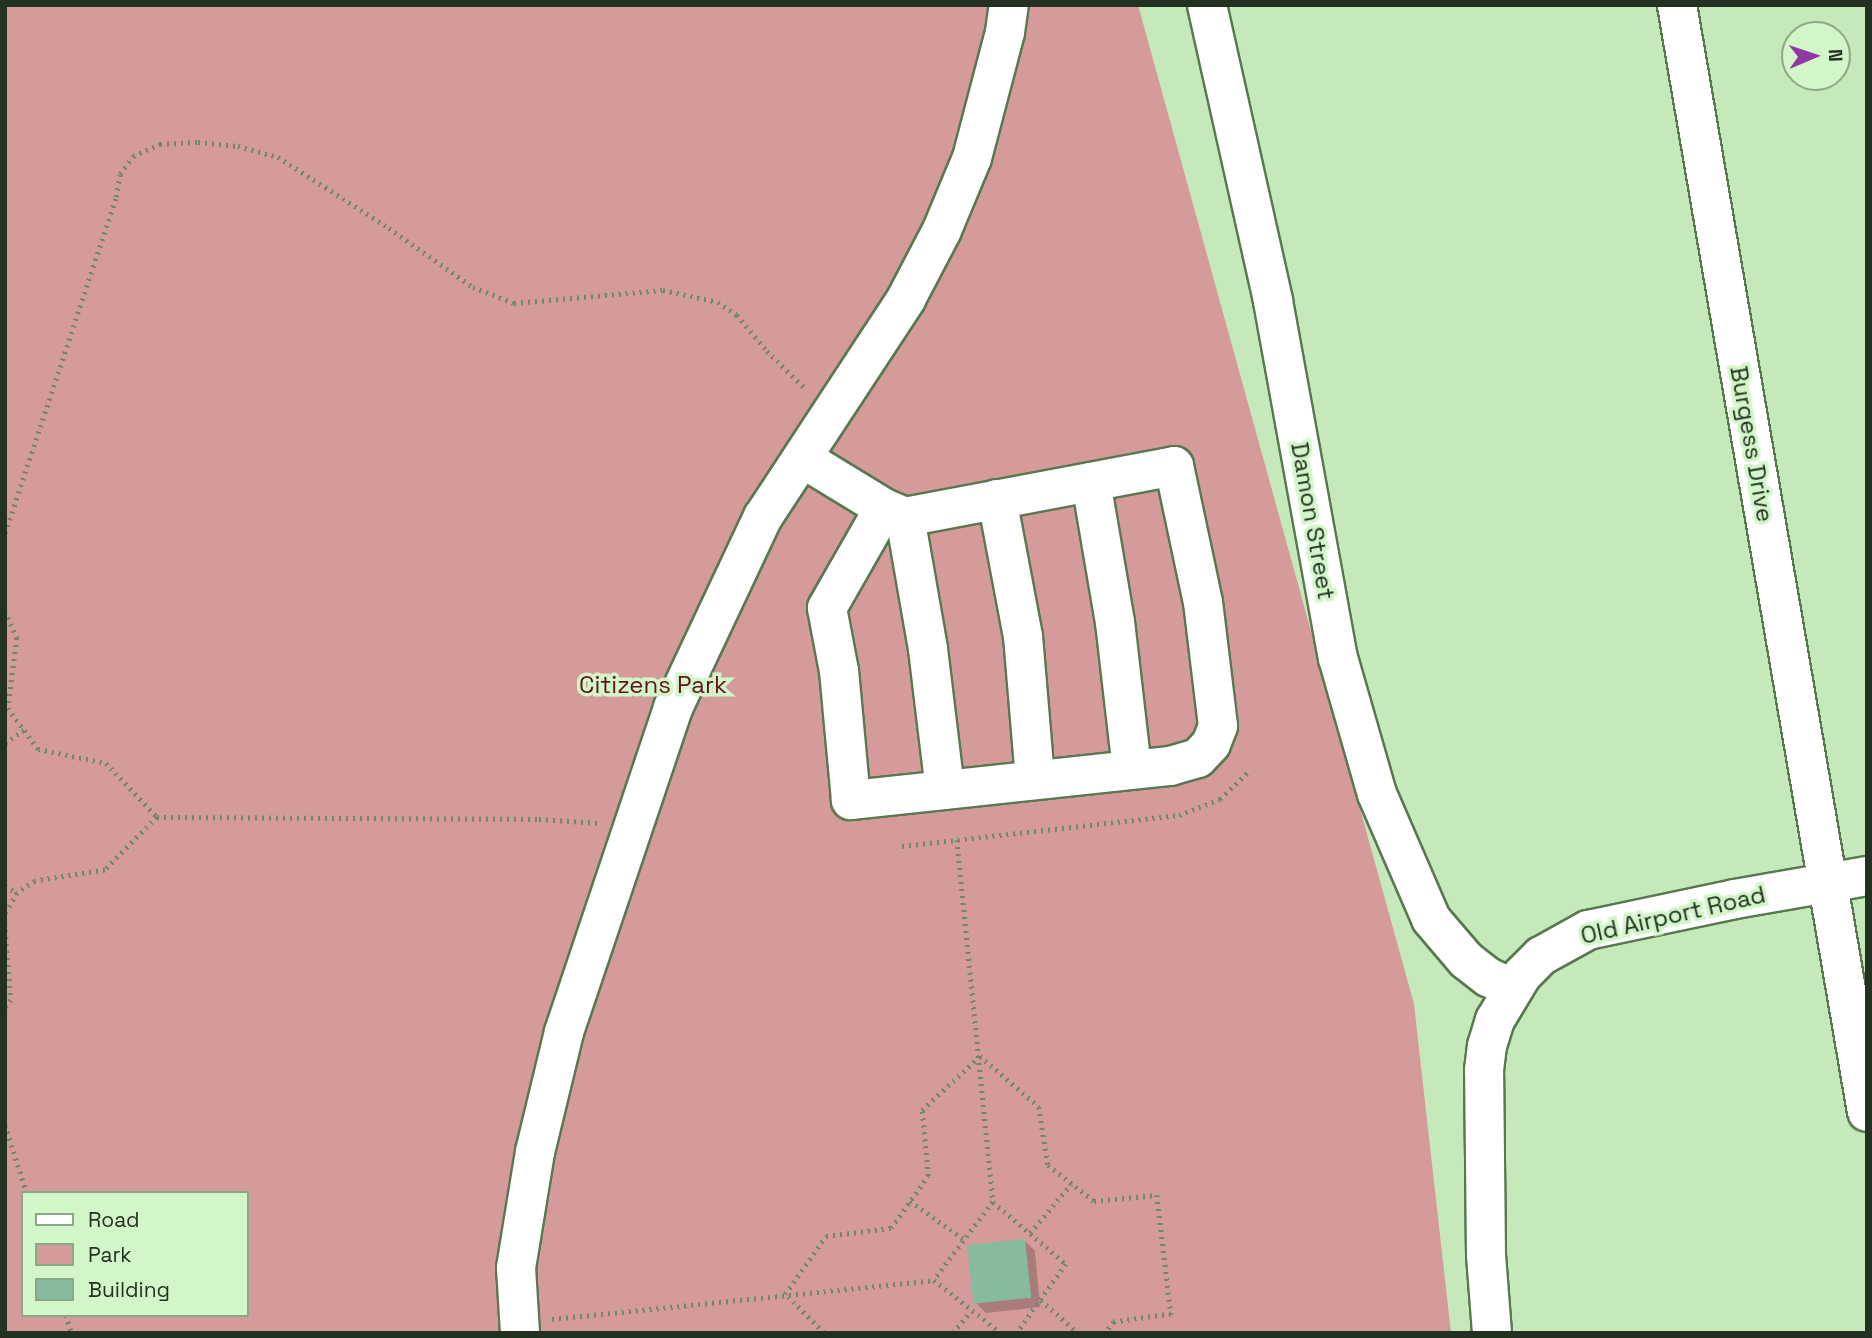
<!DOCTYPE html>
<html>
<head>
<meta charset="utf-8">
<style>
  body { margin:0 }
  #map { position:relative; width:1872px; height:1338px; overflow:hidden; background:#c6e9bc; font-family:"Space Grotesk",sans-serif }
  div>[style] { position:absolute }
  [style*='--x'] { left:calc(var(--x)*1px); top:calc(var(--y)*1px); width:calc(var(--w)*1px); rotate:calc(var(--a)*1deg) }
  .green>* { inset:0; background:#d59a9a }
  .shadow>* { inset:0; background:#0003 }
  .building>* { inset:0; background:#86bb9d; transform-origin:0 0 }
  .path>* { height:4.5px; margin-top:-2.25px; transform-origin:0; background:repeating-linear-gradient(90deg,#70886a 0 2px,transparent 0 7px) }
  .roads { filter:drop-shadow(2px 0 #597850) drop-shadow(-2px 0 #597850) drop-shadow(0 2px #597850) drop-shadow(0 -2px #597850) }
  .minor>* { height:38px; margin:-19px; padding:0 19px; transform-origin:19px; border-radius:19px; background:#fff }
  span { translate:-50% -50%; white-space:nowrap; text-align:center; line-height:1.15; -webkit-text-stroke:7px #d2f6c9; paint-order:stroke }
  .street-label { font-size:24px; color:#233120 }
  .park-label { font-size:24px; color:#62121c }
  .frame { position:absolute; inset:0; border:7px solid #233120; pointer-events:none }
  .legend { position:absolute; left:21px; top:1191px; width:228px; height:126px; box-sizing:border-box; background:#d2f6c9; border:2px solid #8ca785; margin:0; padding:9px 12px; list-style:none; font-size:21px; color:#233120 }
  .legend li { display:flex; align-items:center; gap:14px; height:35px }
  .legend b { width:35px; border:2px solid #8ca785 }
  .north { position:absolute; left:1781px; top:21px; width:70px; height:70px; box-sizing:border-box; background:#d2f6c9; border:2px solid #8ca785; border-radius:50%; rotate:88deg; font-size:19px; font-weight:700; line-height:28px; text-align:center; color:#233120 }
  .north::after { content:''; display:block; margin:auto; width:24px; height:32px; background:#9039a5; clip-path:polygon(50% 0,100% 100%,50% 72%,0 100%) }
</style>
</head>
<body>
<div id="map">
  <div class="green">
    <i style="clip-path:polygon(evenodd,5px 5px,1138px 5px,1414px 1004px,1451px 1333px,5px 1333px,5px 5px,23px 1193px,247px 1193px,247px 1315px,23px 1315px,23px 1193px)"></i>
  </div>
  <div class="shadow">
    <i style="clip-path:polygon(1025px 1241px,1035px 1251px,1040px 1307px,986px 1313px,976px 1303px)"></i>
  </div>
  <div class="building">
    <i style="left:1025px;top:1239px;width:59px;height:58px;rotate:84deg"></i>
  </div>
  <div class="path">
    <i style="--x:5;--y:533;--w:354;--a:-71.7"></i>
    <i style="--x:116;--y:197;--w:23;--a:-80"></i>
    <i style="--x:120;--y:174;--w:22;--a:-54"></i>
    <i style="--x:133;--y:156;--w:30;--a:-24"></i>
    <i style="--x:160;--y:144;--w:38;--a:-3"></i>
    <i style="--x:198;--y:142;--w:40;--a:5.7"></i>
    <i style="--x:238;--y:146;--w:41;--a:15.4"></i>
    <i style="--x:278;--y:157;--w:132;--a:32.6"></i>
    <i style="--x:389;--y:228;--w:103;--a:35.1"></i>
    <i style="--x:473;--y:287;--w:44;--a:21.3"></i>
    <i style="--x:514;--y:303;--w:150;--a:-5"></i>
    <i style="--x:663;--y:290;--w:56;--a:12.3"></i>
    <i style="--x:718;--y:302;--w:23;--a:34"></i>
    <i style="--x:737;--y:315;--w:47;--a:50.2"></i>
    <i style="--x:767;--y:351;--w:54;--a:44.3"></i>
    <i style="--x:5;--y:611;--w:30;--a:66"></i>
    <i style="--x:17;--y:638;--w:71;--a:97.3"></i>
    <i style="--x:8;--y:708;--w:51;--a:53.8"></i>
    <i style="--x:38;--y:749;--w:69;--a:11.6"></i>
    <i style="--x:106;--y:763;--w:74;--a:46.6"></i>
    <i style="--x:157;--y:817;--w:74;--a:134.5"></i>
    <i style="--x:105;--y:870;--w:71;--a:171.1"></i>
    <i style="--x:35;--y:881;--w:22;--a:146"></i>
    <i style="--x:17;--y:893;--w:25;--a:119"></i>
    <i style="--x:5;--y:743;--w:24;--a:-35"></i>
    <i style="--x:157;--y:817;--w:382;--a:0.3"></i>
    <i style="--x:539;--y:819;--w:60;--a:3.8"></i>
    <i style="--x:957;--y:840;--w:364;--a:84.3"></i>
    <i style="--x:993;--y:1202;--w:98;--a:127.1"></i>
    <i style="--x:934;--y:1280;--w:85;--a:38.3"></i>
    <i style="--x:902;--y:846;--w:279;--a:-6.4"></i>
    <i style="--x:1179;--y:815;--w:44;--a:-21.3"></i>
    <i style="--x:1220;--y:799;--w:39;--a:-44"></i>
    <i style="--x:5;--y:886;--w:14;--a:30"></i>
    <i style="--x:5;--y:923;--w:77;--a:85.5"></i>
    <i style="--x:11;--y:1000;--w:10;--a:127"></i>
    <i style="--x:5;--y:1125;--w:71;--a:72.1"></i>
    <i style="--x:910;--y:1201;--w:67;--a:35.3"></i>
    <i style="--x:993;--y:1202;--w:96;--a:40.3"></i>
    <i style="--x:1066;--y:1264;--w:85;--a:125.4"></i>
    <i style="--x:1030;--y:1233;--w:64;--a:-50.1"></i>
    <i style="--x:1041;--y:1300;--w:50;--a:41.7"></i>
    <i style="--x:66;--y:1315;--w:19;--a:72"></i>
    <i style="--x:552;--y:1319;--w:384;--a:-5.8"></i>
    <i style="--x:824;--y:1333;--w:55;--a:-135"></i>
    <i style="--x:785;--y:1294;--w:71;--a:-54.7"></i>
    <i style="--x:826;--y:1236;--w:65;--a:-7"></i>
    <i style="--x:891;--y:1228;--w:64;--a:-54.6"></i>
    <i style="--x:928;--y:1176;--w:66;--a:-95.2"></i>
    <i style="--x:922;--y:1110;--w:79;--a:-43"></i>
    <i style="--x:980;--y:1056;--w:78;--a:40.8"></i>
    <i style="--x:1039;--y:1107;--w:59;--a:81.2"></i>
    <i style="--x:1048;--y:1165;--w:58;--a:38"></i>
    <i style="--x:1094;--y:1201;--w:63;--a:-5.4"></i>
    <i style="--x:1157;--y:1195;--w:120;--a:83.3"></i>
    <i style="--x:1171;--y:1314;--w:58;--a:172"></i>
    <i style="--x:1114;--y:1322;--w:14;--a:129"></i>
    <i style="--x:953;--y:1333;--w:28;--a:-51"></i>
  </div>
  <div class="roads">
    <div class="minor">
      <i style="--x:1207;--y:5;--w:303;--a:77.4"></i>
      <i style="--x:1273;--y:301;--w:363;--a:79.7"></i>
      <i style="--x:1338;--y:658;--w:141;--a:74"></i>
      <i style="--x:1377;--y:794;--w:136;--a:66.6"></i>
      <i style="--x:1431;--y:919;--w:54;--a:49.5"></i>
      <i style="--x:1466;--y:960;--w:28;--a:38"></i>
      <i style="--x:1488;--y:977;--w:26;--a:25"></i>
      <i style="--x:1677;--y:5;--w:1123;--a:80.26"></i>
      <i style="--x:802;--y:458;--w:96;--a:31.4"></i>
      <i style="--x:884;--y:508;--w:23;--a:23"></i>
      <i style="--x:905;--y:517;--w:274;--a:-10.7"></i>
      <i style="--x:1174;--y:466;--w:139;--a:78"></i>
      <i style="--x:1203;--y:602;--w:125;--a:83.1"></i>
      <i style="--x:1218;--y:726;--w:19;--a:111"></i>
      <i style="--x:1211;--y:744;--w:19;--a:133"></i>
      <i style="--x:1198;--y:758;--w:29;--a:164"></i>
      <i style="--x:1170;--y:766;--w:321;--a:173.9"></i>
      <i style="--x:851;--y:800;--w:130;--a:-95.3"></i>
      <i style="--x:839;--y:671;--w:64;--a:-100.8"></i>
      <i style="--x:827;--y:608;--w:115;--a:-60.3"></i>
      <i style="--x:1091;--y:482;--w:142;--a:80.3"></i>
      <i style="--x:1115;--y:622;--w:148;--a:83.4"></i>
      <i style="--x:997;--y:499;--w:139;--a:79.3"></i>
      <i style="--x:1023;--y:636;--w:144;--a:85.2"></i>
      <i style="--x:905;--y:517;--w:134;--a:80.1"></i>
      <i style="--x:928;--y:649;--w:142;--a:83.1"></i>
      <i style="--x:520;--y:1333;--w:65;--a:-93.5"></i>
      <i style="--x:516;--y:1268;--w:118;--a:-80.7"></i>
      <i style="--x:535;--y:1152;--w:123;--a:-76.4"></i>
      <i style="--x:564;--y:1032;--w:342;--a:-71.4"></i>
      <i style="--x:673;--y:708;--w:211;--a:-64.8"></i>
      <i style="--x:763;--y:517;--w:261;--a:-56.7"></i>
      <i style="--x:906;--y:299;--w:78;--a:-62.4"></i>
      <i style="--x:942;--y:230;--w:78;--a:-67.4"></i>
      <i style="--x:972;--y:158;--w:130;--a:-75.3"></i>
      <i style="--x:1005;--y:32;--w:27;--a:-82"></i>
      <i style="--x:1492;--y:1333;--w:78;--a:-94.4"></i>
      <i style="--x:1486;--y:1255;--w:185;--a:-90.6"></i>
      <i style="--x:1484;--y:1070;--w:24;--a:-83"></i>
      <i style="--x:1487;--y:1046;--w:27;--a:-73"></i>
      <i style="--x:1495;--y:1020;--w:52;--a:-59"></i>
      <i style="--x:1522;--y:975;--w:27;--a:-45"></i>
      <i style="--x:1541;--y:956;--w:54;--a:-29"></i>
      <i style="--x:1588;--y:930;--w:150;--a:-11.9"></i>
      <i style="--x:1735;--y:899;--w:134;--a:-9.9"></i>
    </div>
  </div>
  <div class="street-label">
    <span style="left:1752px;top:444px;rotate:80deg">Burgess Drive</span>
    <span style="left:1313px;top:521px;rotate:80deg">Damon Street</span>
    <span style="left:1673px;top:915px;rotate:-13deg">Old Airport Road</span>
  </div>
  <div class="park-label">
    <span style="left:653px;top:685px">Citizens Park</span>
  </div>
  <div class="frame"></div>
  <ul class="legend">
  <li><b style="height:9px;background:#fff"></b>Road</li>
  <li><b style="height:19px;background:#d59a9a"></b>Park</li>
  <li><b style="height:19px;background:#86bb9d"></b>Building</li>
  </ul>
  <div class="north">N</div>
</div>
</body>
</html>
